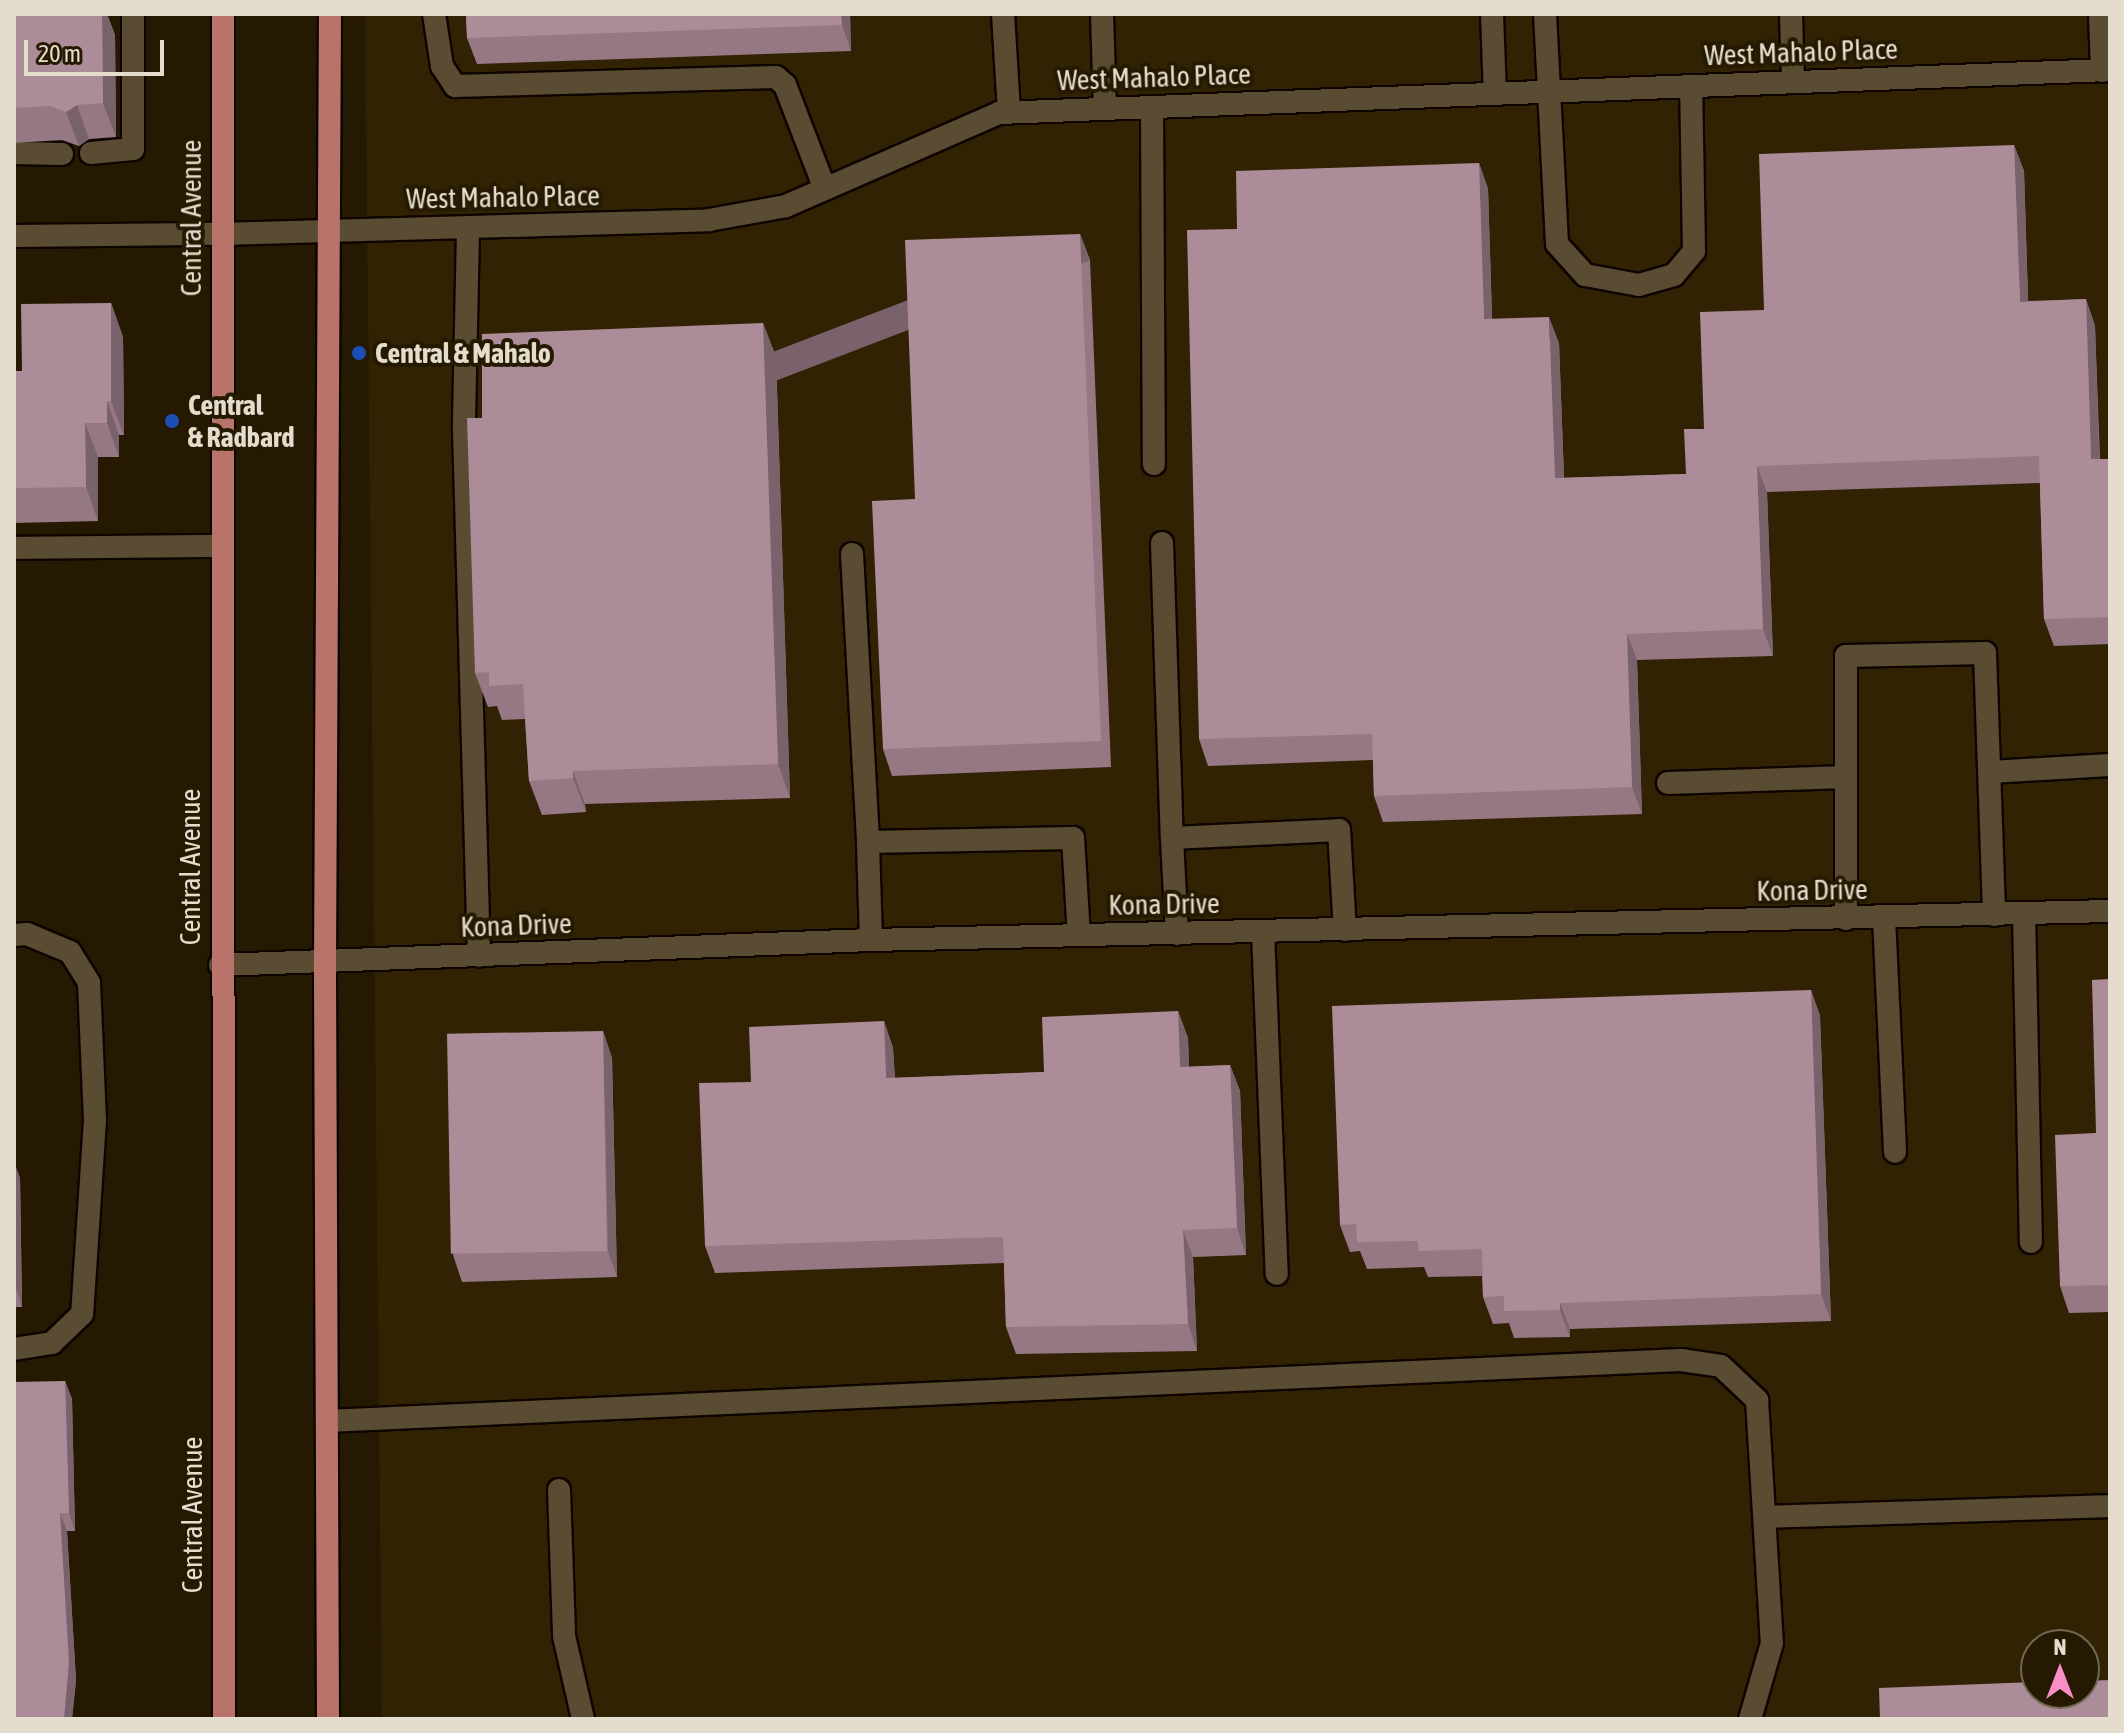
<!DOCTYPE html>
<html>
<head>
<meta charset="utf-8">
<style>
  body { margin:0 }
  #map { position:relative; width:2124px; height:1733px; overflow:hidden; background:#251a01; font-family:"Asap Condensed",sans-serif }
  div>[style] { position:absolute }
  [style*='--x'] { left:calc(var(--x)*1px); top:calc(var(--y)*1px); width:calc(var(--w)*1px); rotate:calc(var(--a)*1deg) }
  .built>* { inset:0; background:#312204 }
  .roads { filter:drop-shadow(2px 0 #0e0500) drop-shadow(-2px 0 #0e0500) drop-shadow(0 2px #0e0500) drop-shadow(0 -2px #0e0500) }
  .service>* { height:22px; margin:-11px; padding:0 11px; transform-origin:11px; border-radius:11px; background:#594c32 }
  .minor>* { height:22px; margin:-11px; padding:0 11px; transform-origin:11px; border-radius:11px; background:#594c32 }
  .tertiary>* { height:22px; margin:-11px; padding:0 11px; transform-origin:11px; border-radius:11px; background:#594c32 }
  .primary>* { height:22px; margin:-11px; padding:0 11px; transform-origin:11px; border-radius:11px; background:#b8746a }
  .wall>* { inset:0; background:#957884 }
  .shaded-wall>* { inset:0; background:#79626c; transform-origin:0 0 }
  .building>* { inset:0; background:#ad8c9a; transform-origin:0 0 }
  .dots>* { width:22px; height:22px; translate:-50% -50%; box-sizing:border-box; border:4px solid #251a01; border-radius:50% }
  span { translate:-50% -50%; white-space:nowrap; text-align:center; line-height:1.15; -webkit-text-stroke:8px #251a01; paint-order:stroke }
  .street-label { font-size:28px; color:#e4dccd }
  .poi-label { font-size:28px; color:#e4dccd; font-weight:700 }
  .left { translate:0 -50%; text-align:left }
  .frame { position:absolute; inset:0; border:16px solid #e4dccd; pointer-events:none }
  .north { position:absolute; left:2020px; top:1629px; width:80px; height:80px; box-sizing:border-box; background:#251a01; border:2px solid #716853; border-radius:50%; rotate:0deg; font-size:22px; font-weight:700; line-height:32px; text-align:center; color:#e4dccd }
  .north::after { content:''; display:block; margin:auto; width:28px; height:36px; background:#fa8fc7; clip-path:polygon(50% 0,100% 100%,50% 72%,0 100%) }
  .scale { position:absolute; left:24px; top:40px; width:140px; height:36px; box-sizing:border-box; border:4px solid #e4dccd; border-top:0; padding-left:10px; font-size:24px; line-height:28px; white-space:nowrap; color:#e4dccd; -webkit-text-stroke:6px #251a01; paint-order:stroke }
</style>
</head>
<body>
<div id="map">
  <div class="built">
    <i style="clip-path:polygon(evenodd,365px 14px,2110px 14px,2110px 1719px,382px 1719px,365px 14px,2036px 1645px,2084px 1645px,2084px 1693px,2036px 1693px,2036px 1645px)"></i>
  </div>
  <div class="roads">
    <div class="service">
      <i style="--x:434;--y:14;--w:53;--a:81.3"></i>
      <i style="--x:442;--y:66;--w:24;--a:57"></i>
      <i style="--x:455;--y:86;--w:321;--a:-1.6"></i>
      <i style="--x:776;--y:77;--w:12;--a:42"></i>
      <i style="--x:785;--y:85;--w:111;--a:69"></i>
      <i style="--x:1003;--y:14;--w:98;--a:86.5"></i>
      <i style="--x:1102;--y:14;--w:95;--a:88.2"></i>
      <i style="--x:1492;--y:14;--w:80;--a:87.9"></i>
      <i style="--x:1545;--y:14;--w:230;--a:87"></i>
      <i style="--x:1557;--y:244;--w:42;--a:47.9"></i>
      <i style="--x:1585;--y:275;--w:55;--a:10.5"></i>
      <i style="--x:1639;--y:285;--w:36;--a:-16"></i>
      <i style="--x:1674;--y:275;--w:31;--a:-50"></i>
      <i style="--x:1694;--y:251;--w:165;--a:-91"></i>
      <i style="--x:1791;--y:14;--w:68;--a:88.3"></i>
      <i style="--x:2100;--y:14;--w:57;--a:88"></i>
      <i style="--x:1152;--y:107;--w:357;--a:89.7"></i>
      <i style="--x:14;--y:153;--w:48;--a:1.2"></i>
      <i style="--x:91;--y:153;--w:42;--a:-5.4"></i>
      <i style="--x:133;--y:149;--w:135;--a:-90"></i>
      <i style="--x:468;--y:230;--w:199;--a:91.2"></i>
      <i style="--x:464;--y:429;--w:527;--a:88.37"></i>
      <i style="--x:1162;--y:543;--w:295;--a:88.1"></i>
      <i style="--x:14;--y:548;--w:206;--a:-0.6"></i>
      <i style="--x:852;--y:554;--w:288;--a:86.8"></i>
      <i style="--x:1990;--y:772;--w:120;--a:-3.3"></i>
      <i style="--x:1668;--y:783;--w:178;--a:-1.9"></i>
      <i style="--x:2024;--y:914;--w:328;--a:88.8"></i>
      <i style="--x:1884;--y:918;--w:234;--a:87.3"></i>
      <i style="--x:1846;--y:919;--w:263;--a:-90"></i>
      <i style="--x:1846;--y:656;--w:139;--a:-1.2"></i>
      <i style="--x:1985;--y:653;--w:262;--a:88"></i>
      <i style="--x:1263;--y:932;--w:342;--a:87.7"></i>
      <i style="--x:1177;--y:934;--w:96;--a:-93"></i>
      <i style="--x:1172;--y:838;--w:167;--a:-2.7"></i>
      <i style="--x:1339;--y:830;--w:100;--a:86.6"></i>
      <i style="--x:871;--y:940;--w:98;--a:-91.8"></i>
      <i style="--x:868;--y:842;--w:205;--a:-1.1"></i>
      <i style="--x:1073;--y:838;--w:97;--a:86.5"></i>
      <i style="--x:327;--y:1421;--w:1355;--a:-2.58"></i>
      <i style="--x:1681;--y:1360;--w:40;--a:8.5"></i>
      <i style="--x:1721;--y:1366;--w:50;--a:43.4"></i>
      <i style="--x:1757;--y:1400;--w:243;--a:86.5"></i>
      <i style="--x:1772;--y:1643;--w:79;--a:106.1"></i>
      <i style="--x:559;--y:1490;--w:146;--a:88"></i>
      <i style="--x:564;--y:1636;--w:85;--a:77.1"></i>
      <i style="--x:1765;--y:1517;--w:345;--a:-1.8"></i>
    </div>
    <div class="minor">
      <i style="--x:221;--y:234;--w:488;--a:-1.6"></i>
      <i style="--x:709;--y:220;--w:78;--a:-10.3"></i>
      <i style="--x:786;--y:206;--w:232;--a:-23.6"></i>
      <i style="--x:999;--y:113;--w:1112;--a:-2.22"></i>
      <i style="--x:14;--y:935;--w:13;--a:-4"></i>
      <i style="--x:27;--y:934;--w:47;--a:22.7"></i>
      <i style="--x:70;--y:952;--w:36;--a:58"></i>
      <i style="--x:89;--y:983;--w:137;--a:87.5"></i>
      <i style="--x:95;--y:1120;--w:194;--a:93.8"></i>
      <i style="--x:82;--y:1314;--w:42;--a:136"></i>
      <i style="--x:52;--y:1343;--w:38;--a:171"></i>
      <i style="--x:220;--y:965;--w:651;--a:-2.2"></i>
      <i style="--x:871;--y:940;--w:1239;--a:-1.34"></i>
    </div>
    <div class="tertiary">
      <i style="--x:14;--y:236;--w:207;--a:-0.6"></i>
    </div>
    <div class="primary">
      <i style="--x:223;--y:14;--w:1705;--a:89.97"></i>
      <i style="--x:328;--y:1719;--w:756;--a:-90.23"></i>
      <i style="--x:325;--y:963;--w:949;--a:-89.7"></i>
    </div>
  </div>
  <div class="wall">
    <i style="clip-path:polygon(14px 14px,107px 14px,115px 35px,116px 137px,89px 139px,79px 146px,62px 140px,14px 143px)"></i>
    <i style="clip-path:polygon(466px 14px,850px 14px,851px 51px,477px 64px,467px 38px)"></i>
    <i style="clip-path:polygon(2014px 145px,2024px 171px,2028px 301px,2086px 299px,2095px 326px,2100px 459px,2110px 459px,2110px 644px,2054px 646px,2044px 619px,2040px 483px,1767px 492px,1773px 656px,1637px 660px,1642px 814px,1383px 822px,1374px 796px,1373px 760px,1208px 766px,1199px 739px,1237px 229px,1479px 163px,1488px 189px,1492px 319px,1559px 343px,1564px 478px,1686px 474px,1704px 429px,1764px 310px)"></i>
    <i style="clip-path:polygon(1080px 234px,1090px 260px,1111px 767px,892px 776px,883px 749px,915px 499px)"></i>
    <i style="clip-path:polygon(111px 303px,123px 337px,124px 435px,119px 435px,119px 457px,98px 457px,98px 521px,14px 523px,14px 371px,22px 371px)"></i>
    <i style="clip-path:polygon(763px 323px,776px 357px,790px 798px,585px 804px,586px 812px,542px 815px,529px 781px,525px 719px,502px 720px,497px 706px,488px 707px,475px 673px,482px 418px)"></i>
    <i style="clip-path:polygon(2110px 979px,2110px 1312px,2069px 1313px,2060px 1286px,2096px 1133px)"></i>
    <i style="clip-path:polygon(1811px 990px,1820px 1016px,1831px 1321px,1570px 1329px,1570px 1337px,1514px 1338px,1509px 1323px,1493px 1324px,1483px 1297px,1482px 1276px,1428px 1277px,1424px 1267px,1367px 1269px,1360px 1251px,1350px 1252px,1340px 1225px)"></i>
    <i style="clip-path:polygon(1178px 1011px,1188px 1038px,1189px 1067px,1230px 1065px,1240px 1091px,1246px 1255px,1193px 1257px,1197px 1351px,1016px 1354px,1006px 1327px,1004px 1263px,715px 1273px,705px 1246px,751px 1082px,884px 1021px,893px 1048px,895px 1078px,1044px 1072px)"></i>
    <i style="clip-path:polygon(603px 1031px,612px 1058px,617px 1277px,462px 1282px,453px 1255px)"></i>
    <i style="clip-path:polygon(14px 1163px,20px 1178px,22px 1307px,14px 1307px)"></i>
    <i style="clip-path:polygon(65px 1381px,72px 1399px,75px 1531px,67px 1531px,76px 1680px,72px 1719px,14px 1719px)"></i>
  </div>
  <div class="shaded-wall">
    <i style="clip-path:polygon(102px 14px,107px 14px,115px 35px,116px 137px,103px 103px)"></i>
    <i style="clip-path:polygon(841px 14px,850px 14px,851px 51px,842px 25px)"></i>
    <i style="clip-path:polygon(77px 105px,89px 139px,79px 146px,66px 112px)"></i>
    <i style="clip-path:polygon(2014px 145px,2024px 171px,2029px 328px,2020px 302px)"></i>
    <i style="clip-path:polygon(1479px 163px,1488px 189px,1493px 346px,1484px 319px)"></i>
    <i style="left:1080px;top:234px;width:28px;height:507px;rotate:69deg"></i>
    <i style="clip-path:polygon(2086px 299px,2095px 326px,2100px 486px,2091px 459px)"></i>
    <i style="clip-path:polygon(111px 303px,123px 337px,124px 435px,111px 401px)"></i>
    <i style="clip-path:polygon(1549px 317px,1559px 343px,1565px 505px,1555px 478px)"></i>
    <i style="clip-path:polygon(763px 323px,776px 357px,790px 798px,778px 764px)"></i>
    <i style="clip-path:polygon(107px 401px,119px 435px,119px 457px,107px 423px)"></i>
    <i style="clip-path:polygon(85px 423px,98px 457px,98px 521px,86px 487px)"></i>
    <i style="clip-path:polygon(1757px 466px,1767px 492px,1773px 656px,1763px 629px)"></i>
    <i style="clip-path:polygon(1627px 634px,1637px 660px,1642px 814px,1632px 787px)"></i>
    <i style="clip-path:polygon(573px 771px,585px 804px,586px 812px,573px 778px)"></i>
    <i style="clip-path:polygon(1811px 990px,1820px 1016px,1831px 1321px,1821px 1294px)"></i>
    <i style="clip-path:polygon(1178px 1011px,1188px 1038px,1190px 1094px,1180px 1067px)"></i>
    <i style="clip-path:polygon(884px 1021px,893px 1048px,896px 1104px,886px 1078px)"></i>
    <i style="clip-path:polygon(603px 1031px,612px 1058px,617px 1277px,608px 1251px)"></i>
    <i style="clip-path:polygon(1230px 1065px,1240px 1091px,1246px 1255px,1237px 1228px)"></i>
    <i style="clip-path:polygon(14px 1163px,20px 1178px,22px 1307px,16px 1289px)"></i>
    <i style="clip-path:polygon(1183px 1230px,1193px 1257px,1197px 1351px,1188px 1324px)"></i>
    <i style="clip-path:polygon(1560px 1303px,1570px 1329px,1570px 1337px,1560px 1310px)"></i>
    <i style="clip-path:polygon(65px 1381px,72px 1399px,75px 1531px,69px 1513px)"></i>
    <i style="clip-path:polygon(60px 1513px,67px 1531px,76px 1680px,72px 1719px,64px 1719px)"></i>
  </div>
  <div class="building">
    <i style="clip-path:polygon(14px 14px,102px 14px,103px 103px,77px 105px,66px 112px,50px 106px,14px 108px)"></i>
    <i style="clip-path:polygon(466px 14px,841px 14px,842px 25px,467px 38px)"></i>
    <i style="clip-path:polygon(2014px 145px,2020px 302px,2086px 299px,2091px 459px,2110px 459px,2110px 617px,2044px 619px,2039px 456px,1757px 466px,1763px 629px,1627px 634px,1632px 787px,1374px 796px,1372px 734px,1199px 739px,1187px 230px,1237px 229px,1236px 171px,1479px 163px,1484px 319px,1549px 317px,1555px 478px,1686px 474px,1684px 429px,1704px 429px,1700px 312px,1764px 310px,1759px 154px)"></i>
    <i style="clip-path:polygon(1080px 234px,1101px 741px,883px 749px,872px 501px,915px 499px,905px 240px)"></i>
    <i style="clip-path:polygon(111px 303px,111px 401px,107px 401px,107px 423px,85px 423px,86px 487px,14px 488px,14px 371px,22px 371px,21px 304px)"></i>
    <i style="clip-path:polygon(763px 323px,778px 764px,573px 771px,573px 778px,529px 781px,523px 684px,489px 686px,489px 672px,475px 673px,467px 418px,482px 418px,482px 334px)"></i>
    <i style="clip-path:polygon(2110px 979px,2110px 1285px,2060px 1286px,2055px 1135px,2096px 1133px,2092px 980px)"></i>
    <i style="clip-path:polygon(1811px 990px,1821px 1294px,1560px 1303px,1560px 1310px,1504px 1311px,1504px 1296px,1483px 1297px,1482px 1249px,1418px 1251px,1418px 1241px,1357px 1242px,1356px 1224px,1340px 1225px,1332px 1006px)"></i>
    <i style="clip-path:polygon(1178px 1011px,1180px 1067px,1230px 1065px,1237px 1228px,1183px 1230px,1188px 1324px,1006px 1327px,1003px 1237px,705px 1246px,699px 1083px,751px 1082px,749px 1027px,884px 1021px,886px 1078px,1044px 1072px,1042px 1017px)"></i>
    <i style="left:603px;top:1031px;width:220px;height:156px;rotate:89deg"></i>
    <i style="clip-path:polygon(14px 1212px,16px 1289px,14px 1289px)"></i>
    <i style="clip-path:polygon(65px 1381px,69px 1513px,60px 1513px,69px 1662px,64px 1719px,14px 1719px,14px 1382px)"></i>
    <i style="clip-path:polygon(2110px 1680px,2110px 1719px,1880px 1719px,1879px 1688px,2036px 1682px,2036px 1693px,2084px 1693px,2084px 1681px)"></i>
  </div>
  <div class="dots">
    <i style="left:359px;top:353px;background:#1a4fb4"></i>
    <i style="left:172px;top:421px;background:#1a4fb4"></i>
  </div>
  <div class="street-label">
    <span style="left:1801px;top:52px;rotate:-2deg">West Mahalo Place</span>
    <span style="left:1154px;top:77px;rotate:-2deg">West Mahalo Place</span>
    <span style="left:503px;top:197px;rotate:-1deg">West Mahalo Place</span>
    <span style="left:191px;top:218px;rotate:-90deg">Central Avenue</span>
    <span style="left:190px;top:867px;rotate:-90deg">Central Avenue</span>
    <span style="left:1812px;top:890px;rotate:-1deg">Kona Drive</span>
    <span style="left:1164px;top:904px;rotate:-1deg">Kona Drive</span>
    <span style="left:516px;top:925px;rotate:-2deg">Kona Drive</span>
    <span style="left:192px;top:1515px;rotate:-90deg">Central Avenue</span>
  </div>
  <div class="poi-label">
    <span class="left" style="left:375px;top:353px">Central &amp; Mahalo</span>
    <span class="left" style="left:188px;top:421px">Central<br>&amp; Radbard</span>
  </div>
  <div class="frame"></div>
  <div class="north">N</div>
  <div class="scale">20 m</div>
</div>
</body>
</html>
